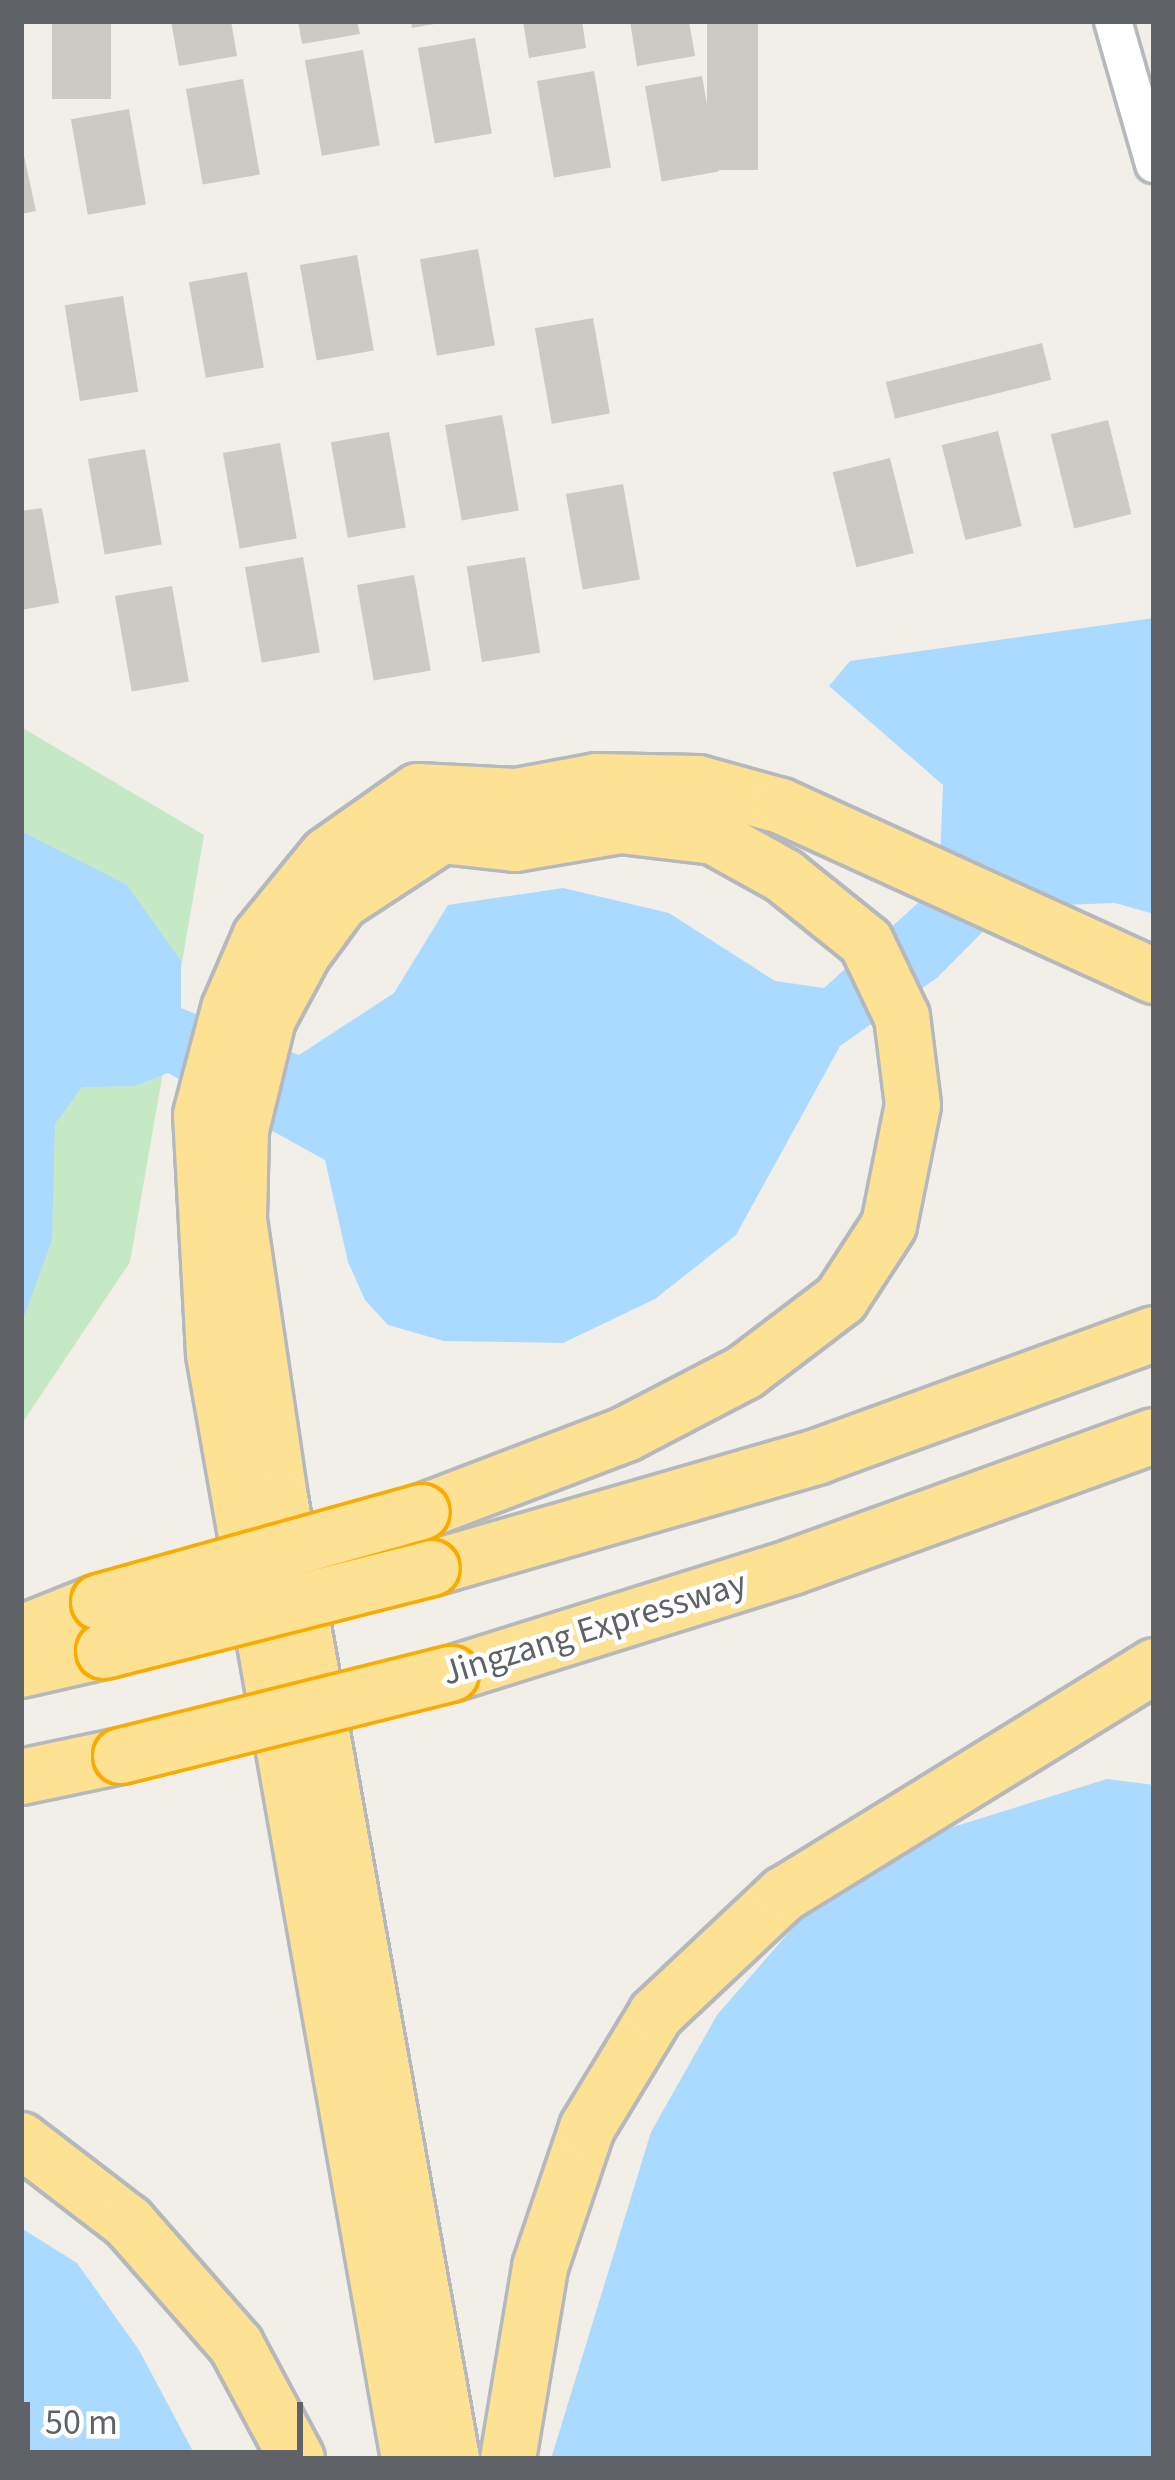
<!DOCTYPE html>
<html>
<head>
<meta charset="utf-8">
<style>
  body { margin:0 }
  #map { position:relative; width:1175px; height:2480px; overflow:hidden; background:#f1efe8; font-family:"Source Sans 3",sans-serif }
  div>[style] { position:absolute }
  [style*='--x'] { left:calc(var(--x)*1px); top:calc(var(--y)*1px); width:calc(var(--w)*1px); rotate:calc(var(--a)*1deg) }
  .green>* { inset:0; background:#c5e8c5 }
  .water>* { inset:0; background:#aadaff }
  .building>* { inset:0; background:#cccac5; transform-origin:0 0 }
  .roads { filter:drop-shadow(3px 0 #b5b8bc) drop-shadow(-3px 0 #b5b8bc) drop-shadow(0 3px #b5b8bc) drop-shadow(0 -3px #b5b8bc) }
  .tertiary>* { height:36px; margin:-18px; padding:0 18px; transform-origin:18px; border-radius:18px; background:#fff }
  .motorway>* { height:54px; margin:-27px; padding:0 27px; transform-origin:27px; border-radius:27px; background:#fde293 }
  .bridges { filter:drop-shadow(3px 0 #f9ab00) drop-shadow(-3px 0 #f9ab00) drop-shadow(0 3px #f9ab00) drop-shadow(0 -3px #f9ab00) }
  .motorway-bridge>* { height:54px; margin:-27px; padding:0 27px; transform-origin:27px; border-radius:27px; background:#fde293 }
  span { translate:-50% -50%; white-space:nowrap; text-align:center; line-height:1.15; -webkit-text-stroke:9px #fff; paint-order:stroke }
  .street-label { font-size:36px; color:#5f6368 }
  .frame { position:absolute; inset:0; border:24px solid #5f6368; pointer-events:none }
  .scale { position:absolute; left:24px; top:2402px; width:279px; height:54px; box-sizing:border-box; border:6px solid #5f6368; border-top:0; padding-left:15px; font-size:36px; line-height:42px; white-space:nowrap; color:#5f6368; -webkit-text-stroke:9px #fff; paint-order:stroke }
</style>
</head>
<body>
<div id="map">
  <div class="green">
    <i style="clip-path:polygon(21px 727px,204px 835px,130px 1262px,21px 1425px)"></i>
  </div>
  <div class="water">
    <i style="clip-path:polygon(1154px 618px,1154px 914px,1115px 903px,1007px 907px,938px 977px,840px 1046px,736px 1235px,655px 1299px,563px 1343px,444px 1341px,388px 1325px,365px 1300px,348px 1262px,325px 1160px,168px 1073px,134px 1086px,82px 1087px,55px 1124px,52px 1240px,21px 1325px,21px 831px,127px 885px,181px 961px,181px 1008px,299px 1055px,394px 993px,448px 905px,563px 888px,669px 913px,775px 981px,824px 988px,939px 884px,943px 785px,829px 686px,850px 661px)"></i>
    <i style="clip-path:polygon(1107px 1779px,1154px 1785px,1154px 2459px,551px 2459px,651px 2132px,717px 2015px,804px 1915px,908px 1841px)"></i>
    <i style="clip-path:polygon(21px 2228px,77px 2263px,139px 2350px,197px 2459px,21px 2459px)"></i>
  </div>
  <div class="building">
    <i style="left:52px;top:21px;width:59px;height:78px"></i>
    <i style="clip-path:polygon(171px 21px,231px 21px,237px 56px,179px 66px)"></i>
    <i style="clip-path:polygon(298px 21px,357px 21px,360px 34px,302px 44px)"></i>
    <i style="clip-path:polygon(411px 21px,440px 21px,440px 23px,412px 28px)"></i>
    <i style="clip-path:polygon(523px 21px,582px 21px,586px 48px,529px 58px)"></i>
    <i style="clip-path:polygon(630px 21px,689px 21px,695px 56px,637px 66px)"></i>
    <i style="left:707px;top:21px;width:51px;height:149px"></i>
    <i style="left:475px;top:38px;width:97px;height:58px;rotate:80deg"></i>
    <i style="left:363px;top:50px;width:97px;height:59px;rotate:80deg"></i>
    <i style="left:594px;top:71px;width:98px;height:58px;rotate:80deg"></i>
    <i style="left:702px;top:76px;width:97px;height:58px;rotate:80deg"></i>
    <i style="left:243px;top:79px;width:97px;height:58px;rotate:80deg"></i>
    <i style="left:129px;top:109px;width:97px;height:59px;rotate:80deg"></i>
    <i style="clip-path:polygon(21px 142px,36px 211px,21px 214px)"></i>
    <i style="left:478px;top:249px;width:98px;height:59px;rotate:80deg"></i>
    <i style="left:357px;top:255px;width:97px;height:58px;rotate:80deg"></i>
    <i style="left:247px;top:272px;width:97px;height:59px;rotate:80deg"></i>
    <i style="left:123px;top:296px;width:97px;height:59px;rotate:81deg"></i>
    <i style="left:593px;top:318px;width:97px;height:59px;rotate:80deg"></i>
    <i style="left:1042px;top:343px;width:38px;height:161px;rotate:76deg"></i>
    <i style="left:502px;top:415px;width:97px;height:58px;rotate:80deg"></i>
    <i style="left:1108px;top:420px;width:97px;height:59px;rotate:76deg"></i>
    <i style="left:998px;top:431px;width:98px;height:58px;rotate:76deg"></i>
    <i style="left:389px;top:432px;width:97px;height:59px;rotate:80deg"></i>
    <i style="left:280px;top:443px;width:97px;height:58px;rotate:80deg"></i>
    <i style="left:145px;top:449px;width:97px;height:58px;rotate:80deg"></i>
    <i style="left:890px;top:458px;width:98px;height:59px;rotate:76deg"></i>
    <i style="left:623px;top:484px;width:97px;height:58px;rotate:80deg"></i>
    <i style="clip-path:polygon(42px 508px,59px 603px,21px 610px,21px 511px)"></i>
    <i style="left:303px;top:557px;width:97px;height:59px;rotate:80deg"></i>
    <i style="left:525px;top:557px;width:97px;height:59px;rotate:81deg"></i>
    <i style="left:414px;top:575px;width:97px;height:58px;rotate:80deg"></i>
    <i style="left:172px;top:586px;width:97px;height:58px;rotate:80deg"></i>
  </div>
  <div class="roads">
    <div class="tertiary">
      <i style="--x:1113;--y:21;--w:149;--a:74"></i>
    </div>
    <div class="motorway">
      <i style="--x:422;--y:1512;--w:218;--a:-20.9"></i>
      <i style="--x:626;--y:1434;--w:134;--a:-27.5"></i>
      <i style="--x:745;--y:1372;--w:121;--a:-37.2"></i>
      <i style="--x:841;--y:1299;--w:88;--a:-57"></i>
      <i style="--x:889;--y:1225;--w:122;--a:-78.7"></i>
      <i style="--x:913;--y:1105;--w:89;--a:-97.1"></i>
      <i style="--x:902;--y:1017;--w:83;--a:-115.6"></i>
      <i style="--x:866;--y:942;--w:105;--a:-141.2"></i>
      <i style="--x:784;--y:876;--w:80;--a:-150.9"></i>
      <i style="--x:714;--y:837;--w:94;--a:-173.3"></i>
      <i style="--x:621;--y:826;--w:108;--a:170.4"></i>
      <i style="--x:515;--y:844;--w:73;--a:-173.7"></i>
      <i style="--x:442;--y:836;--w:121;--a:146.8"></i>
      <i style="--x:341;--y:902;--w:64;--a:126.2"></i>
      <i style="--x:303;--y:954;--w:74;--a:118.3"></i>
      <i style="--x:268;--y:1019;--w:114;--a:103.7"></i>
      <i style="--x:241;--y:1130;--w:90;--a:91.3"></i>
      <i style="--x:239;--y:1220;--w:281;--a:81.6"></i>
      <i style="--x:280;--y:1498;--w:976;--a:79.85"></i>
      <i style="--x:432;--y:1568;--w:403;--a:-16.1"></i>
      <i style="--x:819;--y:1456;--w:357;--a:-20"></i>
      <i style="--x:21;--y:1633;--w:84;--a:-21.7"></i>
      <i style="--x:21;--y:1670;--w:85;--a:-12.9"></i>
      <i style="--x:451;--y:1674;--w:357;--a:-17.4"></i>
      <i style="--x:792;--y:1567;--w:385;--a:-19.9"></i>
      <i style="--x:21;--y:1777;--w:102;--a:-11.9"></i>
      <i style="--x:21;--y:2140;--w:135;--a:37.5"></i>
      <i style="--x:128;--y:2222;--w:164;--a:48.7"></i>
      <i style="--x:236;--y:2345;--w:129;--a:61.8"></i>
      <i style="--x:409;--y:2459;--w:1122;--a:-100.01"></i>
      <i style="--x:214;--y:1354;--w:239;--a:-93.1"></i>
      <i style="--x:201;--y:1115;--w:110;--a:-75.2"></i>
      <i style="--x:229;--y:1009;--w:78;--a:-66.7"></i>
      <i style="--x:260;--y:937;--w:106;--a:-50.7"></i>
      <i style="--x:327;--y:855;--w:111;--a:-35.1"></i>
      <i style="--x:418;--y:791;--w:98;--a:2.9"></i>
      <i style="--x:516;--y:796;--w:82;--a:-10.5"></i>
      <i style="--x:597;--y:781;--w:101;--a:1.1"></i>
      <i style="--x:698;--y:783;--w:86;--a:15.5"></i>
      <i style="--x:781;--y:806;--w:410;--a:24.5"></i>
      <i style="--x:508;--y:2459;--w:195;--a:-80.5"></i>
      <i style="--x:540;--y:2267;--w:147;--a:-71.3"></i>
      <i style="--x:587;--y:2128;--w:133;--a:-58.8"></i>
      <i style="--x:656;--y:2014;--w:175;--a:-43.2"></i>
      <i style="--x:784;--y:1894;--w:435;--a:-31.6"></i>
    </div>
  </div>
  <div class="bridges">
    <div class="motorway-bridge">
      <i style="--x:99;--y:1602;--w:335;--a:-15.6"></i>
      <i style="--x:104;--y:1651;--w:338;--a:-14.2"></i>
      <i style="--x:121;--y:1756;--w:340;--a:-14"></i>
    </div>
  </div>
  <div class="street-label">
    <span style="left:594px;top:1628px;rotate:-17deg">Jingzang Expressway</span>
  </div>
  <div class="frame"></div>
  <div class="scale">50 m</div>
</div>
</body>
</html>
